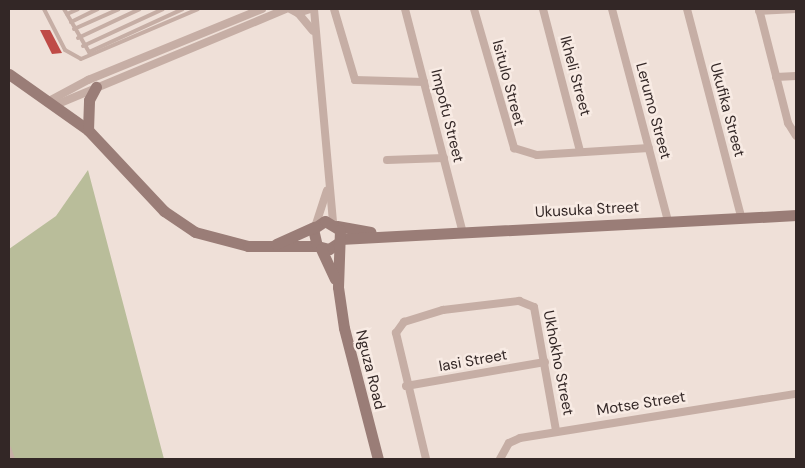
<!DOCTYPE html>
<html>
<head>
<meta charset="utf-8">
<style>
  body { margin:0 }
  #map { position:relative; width:805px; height:468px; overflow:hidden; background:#efe0d8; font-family:"DM Sans",sans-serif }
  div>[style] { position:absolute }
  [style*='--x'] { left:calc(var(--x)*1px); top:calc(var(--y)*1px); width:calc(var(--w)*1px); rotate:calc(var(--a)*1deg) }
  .green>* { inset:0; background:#b9bd9a }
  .building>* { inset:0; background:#bf4b47 }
  .lane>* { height:4px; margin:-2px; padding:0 2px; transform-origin:2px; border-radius:2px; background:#c6aea5 }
  .street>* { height:8px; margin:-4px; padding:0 4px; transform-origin:4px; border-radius:4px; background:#c6aea5 }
  .secondary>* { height:11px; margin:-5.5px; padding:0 5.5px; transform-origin:5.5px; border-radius:5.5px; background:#9a7d77 }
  span { translate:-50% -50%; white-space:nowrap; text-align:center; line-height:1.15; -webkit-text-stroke:5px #f8ebe4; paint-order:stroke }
  .street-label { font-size:15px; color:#332726 }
  .frame { position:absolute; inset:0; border:10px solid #332726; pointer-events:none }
</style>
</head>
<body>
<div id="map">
  <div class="green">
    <i style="clip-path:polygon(88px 170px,164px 459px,9px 459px,9px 249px,56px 216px)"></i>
  </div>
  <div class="building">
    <i style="clip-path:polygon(40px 30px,50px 30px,62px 53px,52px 54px)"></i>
  </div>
  <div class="lane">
    <i style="--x:44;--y:9;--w:46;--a:62.9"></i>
    <i style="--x:65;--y:50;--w:18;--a:29"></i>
    <i style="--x:81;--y:59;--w:127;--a:-23.1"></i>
    <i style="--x:64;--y:9;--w:50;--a:59.8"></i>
    <i style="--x:89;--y:52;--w:103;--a:-24.6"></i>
    <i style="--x:67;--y:14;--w:12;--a:-24"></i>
    <i style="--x:71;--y:22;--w:30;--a:-26"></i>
    <i style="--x:74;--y:29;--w:49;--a:-24"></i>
    <i style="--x:78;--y:38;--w:68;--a:-25.1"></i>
    <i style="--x:83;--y:46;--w:88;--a:-24.8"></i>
    <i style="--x:9;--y:448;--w:12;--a:70"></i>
  </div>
  <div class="street">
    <i style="--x:290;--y:9;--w:9;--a:27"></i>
    <i style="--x:298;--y:13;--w:13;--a:-18"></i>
    <i style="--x:314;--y:9;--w:215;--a:84.9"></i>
    <i style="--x:334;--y:9;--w:74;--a:73.5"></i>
    <i style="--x:355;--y:80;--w:69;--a:1.7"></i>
    <i style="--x:405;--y:9;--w:228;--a:75.5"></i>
    <i style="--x:474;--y:9;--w:145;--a:73.9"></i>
    <i style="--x:514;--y:148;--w:24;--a:17"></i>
    <i style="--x:537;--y:155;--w:112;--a:-3.6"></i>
    <i style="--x:543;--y:9;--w:147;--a:75.4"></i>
    <i style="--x:612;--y:9;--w:219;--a:75.2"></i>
    <i style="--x:687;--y:9;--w:215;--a:75.4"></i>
    <i style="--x:759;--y:9;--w:118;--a:75.7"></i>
    <i style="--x:788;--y:123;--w:15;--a:58"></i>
    <i style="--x:759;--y:11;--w:37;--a:-3"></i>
    <i style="--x:298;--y:13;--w:23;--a:50"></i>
    <i style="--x:776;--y:77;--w:20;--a:-3"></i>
    <i style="--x:47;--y:102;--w:47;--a:-28.2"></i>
    <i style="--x:88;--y:80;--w:188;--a:-22.2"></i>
    <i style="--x:53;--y:106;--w:252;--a:-22.6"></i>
    <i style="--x:387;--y:160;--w:57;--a:-2"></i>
    <i style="--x:316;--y:224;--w:35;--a:-72"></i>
    <i style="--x:406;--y:386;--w:141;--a:-9.8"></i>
    <i style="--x:426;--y:459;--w:130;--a:-103.4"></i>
    <i style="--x:396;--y:333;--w:14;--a:-54"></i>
    <i style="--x:404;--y:322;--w:41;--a:-17.1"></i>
    <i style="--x:443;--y:310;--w:77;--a:-6.8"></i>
    <i style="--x:519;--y:301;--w:16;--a:22"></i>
    <i style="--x:534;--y:307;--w:126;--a:79.9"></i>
    <i style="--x:500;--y:459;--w:18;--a:-61"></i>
    <i style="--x:509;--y:443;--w:12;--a:-24"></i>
    <i style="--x:520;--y:438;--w:279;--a:-9.1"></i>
  </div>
  <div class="secondary">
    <i style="--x:9;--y:74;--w:97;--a:35.3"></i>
    <i style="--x:88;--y:130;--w:111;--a:46.8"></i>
    <i style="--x:164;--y:211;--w:37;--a:34"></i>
    <i style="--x:195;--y:232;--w:55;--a:14.8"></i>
    <i style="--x:248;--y:246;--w:69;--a:0"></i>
    <i style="--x:88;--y:130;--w:30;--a:-88"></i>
    <i style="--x:89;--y:100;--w:15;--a:-62"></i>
    <i style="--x:337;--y:226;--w:34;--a:10"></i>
    <i style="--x:340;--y:239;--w:457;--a:-3"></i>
    <i style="--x:338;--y:243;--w:11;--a:146"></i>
    <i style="--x:329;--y:249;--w:12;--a:-166"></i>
    <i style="--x:317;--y:246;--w:17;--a:-103"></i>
    <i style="--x:313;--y:229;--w:14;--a:-34"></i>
    <i style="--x:325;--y:221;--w:17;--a:31"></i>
    <i style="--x:340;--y:230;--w:57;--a:92"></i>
    <i style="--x:338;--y:287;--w:41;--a:81.7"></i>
    <i style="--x:344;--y:328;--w:135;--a:75.5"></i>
    <i style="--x:276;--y:244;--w:42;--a:-24.1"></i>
    <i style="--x:321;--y:249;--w:33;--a:65"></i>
  </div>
  <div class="street-label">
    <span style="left:575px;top:76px;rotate:75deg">Ikheli Street</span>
    <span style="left:508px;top:83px;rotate:75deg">Isitulo Street</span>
    <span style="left:727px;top:110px;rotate:75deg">Ukufika Street</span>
    <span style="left:653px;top:111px;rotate:75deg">Lerumo Street</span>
    <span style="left:447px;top:116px;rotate:76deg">Impofu Street</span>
    <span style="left:587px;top:210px;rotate:-3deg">Ukusuka Street</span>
    <span style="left:473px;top:361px;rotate:-10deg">Iasi Street</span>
    <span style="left:558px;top:363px;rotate:79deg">Ukhokho Street</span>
    <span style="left:370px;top:370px;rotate:76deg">Nguza Road</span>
    <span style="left:641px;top:404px;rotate:-9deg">Motse Street</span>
  </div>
  <div class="frame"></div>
</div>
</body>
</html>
